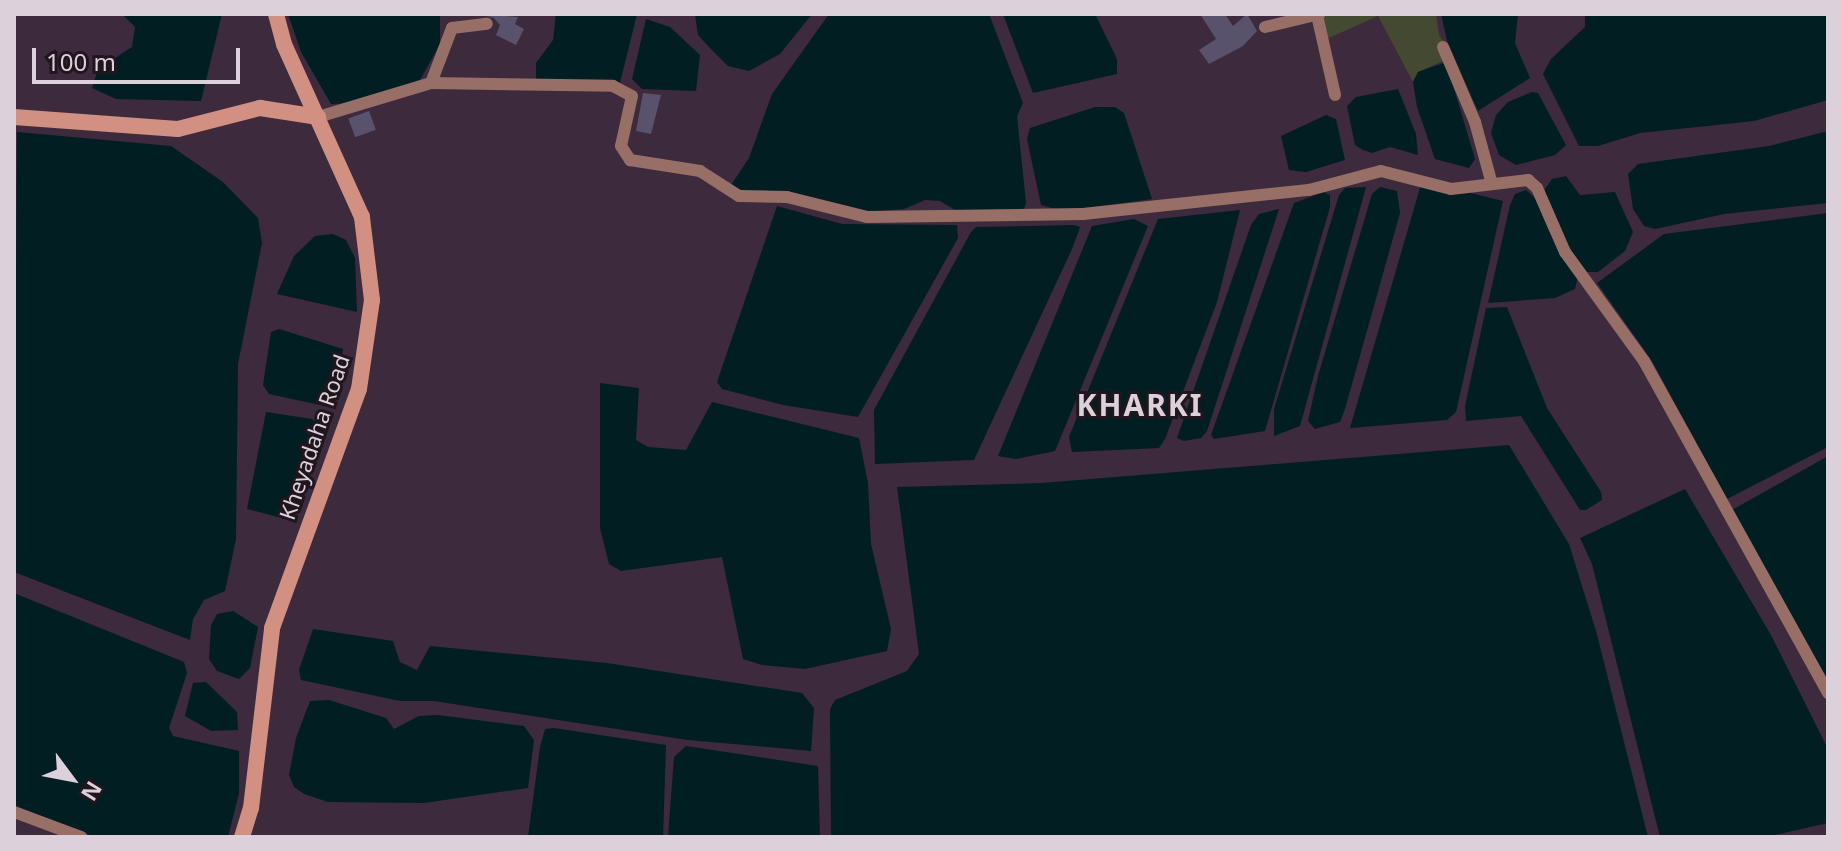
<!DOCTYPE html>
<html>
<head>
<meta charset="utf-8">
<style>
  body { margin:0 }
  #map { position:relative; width:1842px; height:851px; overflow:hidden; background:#3d2a3c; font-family:"Noto Sans",sans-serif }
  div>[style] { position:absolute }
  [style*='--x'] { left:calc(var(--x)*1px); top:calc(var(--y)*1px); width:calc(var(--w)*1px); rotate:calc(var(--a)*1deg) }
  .green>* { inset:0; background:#444931 }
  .water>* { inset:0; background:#011e22 }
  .building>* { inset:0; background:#58526c; transform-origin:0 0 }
  .street>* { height:12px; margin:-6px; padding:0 6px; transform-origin:6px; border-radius:6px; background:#976f66 }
  .secondary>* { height:16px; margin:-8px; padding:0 8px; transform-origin:8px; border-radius:8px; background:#d19082 }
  span { translate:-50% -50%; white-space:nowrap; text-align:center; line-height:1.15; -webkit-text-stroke:6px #1f161e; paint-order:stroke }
  .street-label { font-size:22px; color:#dcd0db }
  .district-label { font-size:30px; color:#dcd0db; font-weight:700; letter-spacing:2px }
  .frame { position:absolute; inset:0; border:16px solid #dcd0db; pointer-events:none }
  .north { position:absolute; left:32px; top:739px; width:80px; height:80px; -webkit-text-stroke:6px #1f161e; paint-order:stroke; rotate:122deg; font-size:22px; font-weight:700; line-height:32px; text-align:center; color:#dcd0db }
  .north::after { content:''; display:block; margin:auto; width:28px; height:36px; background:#dcd0db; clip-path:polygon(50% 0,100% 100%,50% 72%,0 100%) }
  .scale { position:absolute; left:32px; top:48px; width:208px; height:36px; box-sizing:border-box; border:4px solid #dcd0db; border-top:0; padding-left:10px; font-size:24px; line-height:28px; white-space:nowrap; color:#dcd0db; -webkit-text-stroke:6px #1f161e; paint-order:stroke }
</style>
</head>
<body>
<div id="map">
  <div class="green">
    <i style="clip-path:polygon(1319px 14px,1436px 14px,1439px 35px,1454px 56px,1418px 72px,1413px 82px,1378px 16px,1322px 41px)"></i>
  </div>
  <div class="water">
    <i style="clip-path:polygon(122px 14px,222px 14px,201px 101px,116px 99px,92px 88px,98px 69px,132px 47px,135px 27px)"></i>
    <i style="clip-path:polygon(288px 14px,440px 14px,440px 44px,420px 80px,357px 103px,331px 104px,301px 52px)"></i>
    <i style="clip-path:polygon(556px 14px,637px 14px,620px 83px,536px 83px,536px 63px,553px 40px)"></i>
    <i style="clip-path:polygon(695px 14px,812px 14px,780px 54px,749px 71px,728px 66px,709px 47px,698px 35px)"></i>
    <i style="clip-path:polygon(829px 14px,989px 14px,1023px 103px,1017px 116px,1026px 203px,1023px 212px,960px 213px,940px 201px,925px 200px,904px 209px,865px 212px,765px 190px,738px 193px,731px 185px,749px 158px,772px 94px)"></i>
    <i style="clip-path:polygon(1003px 14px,1095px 14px,1117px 59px,1117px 74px,1033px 93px)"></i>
    <i style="clip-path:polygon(1441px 14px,1518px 14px,1515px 43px,1530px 78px,1478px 111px,1447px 41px)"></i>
    <i style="clip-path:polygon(1585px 14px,1828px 14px,1828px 100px,1754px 121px,1640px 133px,1598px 146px,1579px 146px,1543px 74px,1551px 59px,1585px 27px)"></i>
    <i style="clip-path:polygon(646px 19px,670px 27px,700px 55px,696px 91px,642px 89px,632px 79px)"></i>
    <i style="clip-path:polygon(1446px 62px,1475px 159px,1469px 168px,1435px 159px,1417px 107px,1413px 82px,1418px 72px)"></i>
    <i style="clip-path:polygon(1398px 89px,1416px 134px,1418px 155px,1390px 147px,1372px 153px,1363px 150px,1355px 145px,1347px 106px,1356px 97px)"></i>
    <i style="clip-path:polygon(1532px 92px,1538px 93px,1566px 145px,1555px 155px,1516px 165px,1499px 155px,1491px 133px,1496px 115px,1508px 102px)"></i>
    <i style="clip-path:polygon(1095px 107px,1115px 107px,1124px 113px,1152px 199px,1063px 211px,1041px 205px,1027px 139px,1030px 128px)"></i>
    <i style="clip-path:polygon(1326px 115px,1336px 119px,1345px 160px,1306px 172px,1289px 170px,1281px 136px)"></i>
    <i style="clip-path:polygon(1828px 131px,1828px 203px,1724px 214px,1655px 229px,1644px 226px,1633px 209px,1628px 174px,1638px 164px,1769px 146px)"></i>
    <i style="clip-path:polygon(17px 132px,171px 146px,223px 182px,258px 218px,262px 243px,238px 364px,236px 539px,225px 591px,204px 600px,193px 619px,190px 640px,14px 572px)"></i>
    <i style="clip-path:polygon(1566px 176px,1580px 195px,1615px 192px,1633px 232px,1625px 251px,1598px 272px,1585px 272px,1564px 243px,1543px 192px,1552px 179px)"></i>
    <i style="clip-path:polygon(1422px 181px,1503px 201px,1456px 412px,1447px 420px,1350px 428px)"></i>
    <i style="clip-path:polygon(1366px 187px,1300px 426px,1274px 436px,1274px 409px,1339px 195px,1345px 188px)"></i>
    <i style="clip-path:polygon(1380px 187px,1397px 191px,1400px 213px,1345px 409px,1340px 422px,1315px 429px,1308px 421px,1318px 376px,1372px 194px)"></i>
    <i style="clip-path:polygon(1526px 190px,1536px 199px,1548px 229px,1578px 276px,1575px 289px,1555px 298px,1488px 303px,1510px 205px,1515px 194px)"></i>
    <i style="clip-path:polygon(1324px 192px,1330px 195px,1330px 207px,1265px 431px,1214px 439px,1211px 435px,1294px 203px)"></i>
    <i style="clip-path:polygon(777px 206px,842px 224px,957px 225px,958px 238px,858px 417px,783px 405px,722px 389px,717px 382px)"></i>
    <i style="clip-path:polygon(1279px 209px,1207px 431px,1201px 438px,1184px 441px,1177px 438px,1251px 225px,1259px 214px)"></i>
    <i style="clip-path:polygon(1240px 210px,1217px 302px,1165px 439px,1159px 448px,1072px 452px,1069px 437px,1158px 219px)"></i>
    <i style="clip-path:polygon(1828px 213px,1828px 447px,1727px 499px,1652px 361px,1597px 283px,1664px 234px)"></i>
    <i style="clip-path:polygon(1134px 219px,1148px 226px,1055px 451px,1016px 459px,998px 456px,1092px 226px)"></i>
    <i style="clip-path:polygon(1074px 225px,1080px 227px,1072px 249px,974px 460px,875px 464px,874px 410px,971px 232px,976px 227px)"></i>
    <i style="clip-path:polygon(333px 234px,346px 240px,355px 258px,357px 312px,277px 294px,294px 256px,315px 236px)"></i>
    <i style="clip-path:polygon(1507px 307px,1547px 408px,1601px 492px,1602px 500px,1586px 510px,1580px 510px,1521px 416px,1466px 421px,1465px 406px,1486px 308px)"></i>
    <i style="clip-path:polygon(279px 329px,343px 349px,334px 408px,269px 394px,263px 385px,271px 332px)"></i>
    <i style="clip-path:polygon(600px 383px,639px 388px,636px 440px,648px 447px,686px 450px,712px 402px,859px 438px,868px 483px,871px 544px,891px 629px,887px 651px,805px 669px,762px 665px,743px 659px,722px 557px,621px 571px,609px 564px,600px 528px)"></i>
    <i style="clip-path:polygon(266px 412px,312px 419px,323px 429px,323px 440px,289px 520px,247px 509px)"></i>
    <i style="clip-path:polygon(1509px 445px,1569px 544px,1596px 631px,1648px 837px,831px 837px,830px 709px,835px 700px,907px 671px,919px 654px,897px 487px,1042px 483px)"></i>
    <i style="clip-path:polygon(1828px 456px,1828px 680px,1732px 510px)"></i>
    <i style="clip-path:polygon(1685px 489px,1771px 635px,1828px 749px,1828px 823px,1766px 837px,1660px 837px,1592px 564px,1580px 538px)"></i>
    <i style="clip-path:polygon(14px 593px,184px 662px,187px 673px,169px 728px,173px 736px,239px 751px,239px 793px,228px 837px,95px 837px,14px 805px)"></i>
    <i style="clip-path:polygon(233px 611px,258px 627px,250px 668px,239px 679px,217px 671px,209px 659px,211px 625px,217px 614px)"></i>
    <i style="clip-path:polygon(313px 629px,393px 641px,400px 662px,417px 670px,430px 646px,607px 663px,802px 693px,814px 708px,811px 751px,688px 740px,434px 701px,400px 701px,301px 680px,299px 670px)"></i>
    <i style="clip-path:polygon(206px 682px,237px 712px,238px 730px,211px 731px,185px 716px,193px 683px)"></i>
    <i style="clip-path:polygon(329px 700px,386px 718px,394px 729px,419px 716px,438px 715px,524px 726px,534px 740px,528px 788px,424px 803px,328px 802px,304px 794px,294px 787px,289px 775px,296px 738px,310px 701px)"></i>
    <i style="clip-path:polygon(554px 728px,666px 745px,663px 837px,528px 837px,540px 747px,545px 729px)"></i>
    <i style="clip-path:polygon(686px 746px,818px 766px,820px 837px,668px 837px,674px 757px)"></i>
  </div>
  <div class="building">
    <i style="clip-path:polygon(480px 14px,518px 17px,515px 24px,524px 29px,516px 45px,496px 35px,500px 25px,494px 18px)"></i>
    <i style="clip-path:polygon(1200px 14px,1225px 14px,1233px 26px,1247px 14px,1257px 31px,1243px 46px,1209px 64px,1199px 50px,1216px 39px)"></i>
    <i style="clip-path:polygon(643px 93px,661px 95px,651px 134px,636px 131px)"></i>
    <i style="left:369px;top:111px;width:20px;height:22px;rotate:70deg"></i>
  </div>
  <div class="street">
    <i style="--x:1317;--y:15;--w:82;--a:77.3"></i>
    <i style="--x:1265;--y:27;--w:56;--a:-13.5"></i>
    <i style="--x:1443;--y:47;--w:82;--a:66.9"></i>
    <i style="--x:1475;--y:122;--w:64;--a:74.7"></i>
    <i style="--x:431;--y:83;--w:59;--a:-69.1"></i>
    <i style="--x:452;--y:28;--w:35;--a:-7"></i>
    <i style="--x:318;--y:117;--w:118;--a:-16.7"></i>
    <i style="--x:431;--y:83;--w:182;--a:0.9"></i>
    <i style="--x:613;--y:86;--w:21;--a:28"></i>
    <i style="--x:632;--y:96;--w:51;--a:102.4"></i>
    <i style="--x:621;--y:146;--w:17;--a:57"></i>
    <i style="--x:630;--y:160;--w:71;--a:8.9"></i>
    <i style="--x:700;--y:171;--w:46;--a:32.7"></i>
    <i style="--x:739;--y:196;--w:48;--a:1.2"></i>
    <i style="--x:787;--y:197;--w:82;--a:14"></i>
    <i style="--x:867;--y:217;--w:216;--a:-0.8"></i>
    <i style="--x:1083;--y:214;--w:227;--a:-6.1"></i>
    <i style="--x:1309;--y:190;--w:74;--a:-14.8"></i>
    <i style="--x:1381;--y:171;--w:72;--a:14.4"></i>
    <i style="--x:1451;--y:189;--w:78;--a:-6.7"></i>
    <i style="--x:1528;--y:180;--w:12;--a:42"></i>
    <i style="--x:1537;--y:188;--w:70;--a:66.4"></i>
    <i style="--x:1565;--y:252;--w:135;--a:54.1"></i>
    <i style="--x:1644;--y:361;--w:380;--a:61"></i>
    <i style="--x:14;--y:812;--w:72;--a:20.5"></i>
  </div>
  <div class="secondary">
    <i style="--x:14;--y:117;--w:164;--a:4.2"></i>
    <i style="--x:178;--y:129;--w:85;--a:-14.4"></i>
    <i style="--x:260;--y:108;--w:59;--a:8.8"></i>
    <i style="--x:242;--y:837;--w:30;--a:-73"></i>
    <i style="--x:251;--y:808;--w:181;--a:-83.3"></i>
    <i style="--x:272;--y:628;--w:254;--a:-70"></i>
    <i style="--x:359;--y:389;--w:90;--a:-81.7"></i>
    <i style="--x:372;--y:300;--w:84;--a:-96.9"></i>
    <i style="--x:362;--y:217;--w:190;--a:-114.3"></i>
    <i style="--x:284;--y:44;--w:31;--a:-105"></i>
  </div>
  <div class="street-label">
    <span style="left:314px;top:437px;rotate:-71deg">Kheyadaha Road</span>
  </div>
  <div class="district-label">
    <span style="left:1140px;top:405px">KHARKI</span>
  </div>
  <div class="frame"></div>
  <div class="north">N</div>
  <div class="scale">100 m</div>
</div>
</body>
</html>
